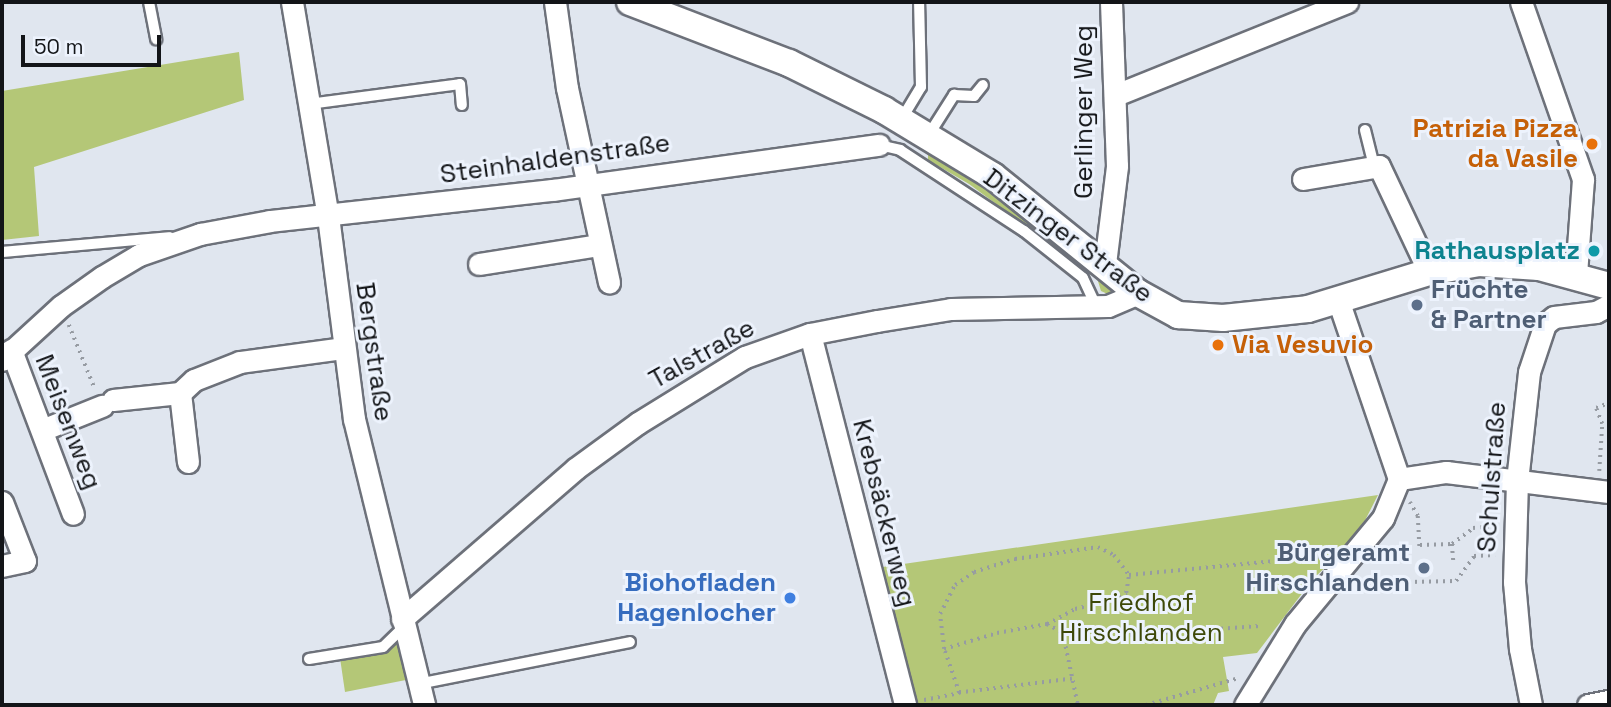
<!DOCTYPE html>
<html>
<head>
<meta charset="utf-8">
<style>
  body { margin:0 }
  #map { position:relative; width:1611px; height:707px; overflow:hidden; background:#e0e6ef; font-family:"Space Grotesk",sans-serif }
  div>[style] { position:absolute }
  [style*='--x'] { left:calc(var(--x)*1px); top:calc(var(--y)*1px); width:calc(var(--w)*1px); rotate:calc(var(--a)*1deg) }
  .green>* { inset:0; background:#b4c777 }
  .path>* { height:3.5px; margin-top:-1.75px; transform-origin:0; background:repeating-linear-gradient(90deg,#969ba2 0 2px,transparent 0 7px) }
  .roads { filter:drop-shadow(2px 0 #6d717a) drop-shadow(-2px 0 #6d717a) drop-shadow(0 2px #6d717a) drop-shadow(0 -2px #6d717a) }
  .service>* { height:10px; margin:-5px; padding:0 5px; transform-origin:5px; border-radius:5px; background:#fff }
  .minor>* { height:21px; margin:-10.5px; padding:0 10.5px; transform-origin:10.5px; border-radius:10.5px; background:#fff }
  .tertiary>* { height:26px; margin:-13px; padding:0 13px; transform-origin:13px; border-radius:13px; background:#fff }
  .dots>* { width:19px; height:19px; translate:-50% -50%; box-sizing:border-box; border:4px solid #edf3fd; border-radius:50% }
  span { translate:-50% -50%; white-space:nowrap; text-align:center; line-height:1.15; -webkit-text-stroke:6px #edf3fd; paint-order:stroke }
  .street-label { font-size:26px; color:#131518 }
  .food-label { font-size:26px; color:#c56008; font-weight:700 }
  .right { translate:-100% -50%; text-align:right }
  .left { translate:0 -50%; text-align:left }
  .culture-label { font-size:26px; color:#0d838f; font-weight:700 }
  .service-label { font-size:26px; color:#4e5e75; font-weight:700 }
  .shop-label { font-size:26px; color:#366cbe; font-weight:700 }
  .park-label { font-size:26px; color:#3d4808 }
  .frame { position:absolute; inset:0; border:4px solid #131518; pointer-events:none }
  .scale { position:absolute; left:21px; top:35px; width:140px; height:32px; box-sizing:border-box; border:4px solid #131518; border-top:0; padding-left:9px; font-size:21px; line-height:24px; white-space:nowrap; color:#131518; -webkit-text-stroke:5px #edf3fd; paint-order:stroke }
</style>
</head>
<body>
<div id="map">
  <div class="green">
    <i style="clip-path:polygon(239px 52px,244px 100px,34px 167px,39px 236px,2px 240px,2px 91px)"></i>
    <i style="clip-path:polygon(890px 125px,978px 177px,1120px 286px,1112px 296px,1101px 291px,1097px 278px,969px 184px,928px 160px,928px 155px)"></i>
    <i style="clip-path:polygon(1378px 495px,1356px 538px,1313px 579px,1257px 653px,1223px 657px,1229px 691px,1218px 693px,1213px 705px,908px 705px,869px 569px)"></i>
    <i style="clip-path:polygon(407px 641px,416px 678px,345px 692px,340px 658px)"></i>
  </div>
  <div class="path">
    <i style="--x:69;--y:325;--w:69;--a:67.9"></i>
    <i style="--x:1599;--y:471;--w:47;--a:-86.3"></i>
    <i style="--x:1602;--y:424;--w:17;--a:-111"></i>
    <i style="--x:1596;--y:408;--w:14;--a:-21"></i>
    <i style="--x:1410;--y:502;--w:16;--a:60"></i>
    <i style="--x:1418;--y:516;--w:34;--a:87"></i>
    <i style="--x:1452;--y:544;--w:21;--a:85"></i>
    <i style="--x:1420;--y:545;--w:32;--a:-2"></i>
    <i style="--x:1452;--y:544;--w:26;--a:-37"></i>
    <i style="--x:1473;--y:528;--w:23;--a:-5"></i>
    <i style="--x:1408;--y:582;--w:48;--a:-1.2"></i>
    <i style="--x:1456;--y:581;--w:31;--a:-54"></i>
    <i style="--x:1474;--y:556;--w:21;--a:-3"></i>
    <i style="--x:1047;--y:624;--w:32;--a:-28"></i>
    <i style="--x:1075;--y:609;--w:46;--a:-13.7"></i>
    <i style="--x:1120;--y:598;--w:8;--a:-40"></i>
    <i style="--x:1126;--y:593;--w:18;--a:-81"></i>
    <i style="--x:1063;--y:633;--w:25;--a:11"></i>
    <i style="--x:1088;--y:638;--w:172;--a:-4"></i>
    <i style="--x:944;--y:649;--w:35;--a:-97"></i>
    <i style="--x:940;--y:614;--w:33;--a:-63"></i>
    <i style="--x:955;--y:585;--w:23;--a:-34"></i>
    <i style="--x:974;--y:572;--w:43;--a:-17.6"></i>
    <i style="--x:1015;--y:559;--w:84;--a:-8.2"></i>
    <i style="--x:1098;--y:547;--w:18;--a:27"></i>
    <i style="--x:1114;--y:555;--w:25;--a:53"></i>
    <i style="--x:1129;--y:575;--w:198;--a:-5.5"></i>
    <i style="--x:1072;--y:679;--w:114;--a:172.9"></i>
    <i style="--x:959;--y:693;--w:46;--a:-108.8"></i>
    <i style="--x:944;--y:649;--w:55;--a:-16.8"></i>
    <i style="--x:997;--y:633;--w:51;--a:-10.2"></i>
    <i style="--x:1047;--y:624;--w:18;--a:29"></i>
    <i style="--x:1063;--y:633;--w:74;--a:78.2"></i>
    <i style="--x:924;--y:700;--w:36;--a:-11"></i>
    <i style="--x:1146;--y:705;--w:97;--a:-16.2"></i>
  </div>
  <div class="roads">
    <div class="service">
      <i style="--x:149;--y:2;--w:38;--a:79"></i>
      <i style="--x:309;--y:104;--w:152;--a:-7.5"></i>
      <i style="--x:460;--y:84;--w:21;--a:85"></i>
      <i style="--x:901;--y:120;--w:39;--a:-59"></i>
      <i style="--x:921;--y:87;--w:85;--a:-91.3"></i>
      <i style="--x:1365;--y:130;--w:37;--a:76"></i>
      <i style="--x:928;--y:136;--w:49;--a:-57.6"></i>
      <i style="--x:954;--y:95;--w:20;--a:3"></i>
      <i style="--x:974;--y:96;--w:14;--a:-51"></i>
      <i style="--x:879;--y:145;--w:22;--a:13"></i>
      <i style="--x:900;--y:150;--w:148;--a:33.2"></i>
      <i style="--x:1024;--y:231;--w:75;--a:38.5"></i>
      <i style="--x:1083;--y:278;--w:31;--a:65"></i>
      <i style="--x:2;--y:252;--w:168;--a:-5.1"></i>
      <i style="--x:309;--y:659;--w:75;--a:-9.2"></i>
      <i style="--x:383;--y:647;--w:29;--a:-44"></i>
      <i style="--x:418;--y:684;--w:216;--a:-11.2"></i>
    </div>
    <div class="minor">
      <i style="--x:292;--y:2;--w:217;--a:80.5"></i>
      <i style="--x:328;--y:216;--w:205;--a:82.7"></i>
      <i style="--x:354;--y:419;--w:294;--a:76.2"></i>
      <i style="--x:555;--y:2;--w:87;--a:82.1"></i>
      <i style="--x:567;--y:88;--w:199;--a:77.8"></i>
      <i style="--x:1521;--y:2;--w:188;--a:70.7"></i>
      <i style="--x:1583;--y:179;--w:95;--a:94.2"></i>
      <i style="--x:1118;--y:94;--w:247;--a:-21.9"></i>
      <i style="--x:1303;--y:179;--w:77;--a:-9.7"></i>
      <i style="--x:1379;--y:166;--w:117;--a:64.7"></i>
      <i style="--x:479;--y:264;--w:121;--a:-9"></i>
      <i style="--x:1105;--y:264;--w:99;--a:-83"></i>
      <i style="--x:1117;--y:166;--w:164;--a:-92.1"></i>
      <i style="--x:810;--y:334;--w:383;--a:75.6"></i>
      <i style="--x:11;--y:350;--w:175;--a:69.3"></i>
      <i style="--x:2;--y:360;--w:80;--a:-42.5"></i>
      <i style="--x:61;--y:306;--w:50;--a:-35.3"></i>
      <i style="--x:102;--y:277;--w:43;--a:-30.7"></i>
      <i style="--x:139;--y:255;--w:65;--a:-19"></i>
      <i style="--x:200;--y:234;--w:71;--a:-10.5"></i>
      <i style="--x:270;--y:221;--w:285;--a:-6.3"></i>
      <i style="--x:553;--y:190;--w:329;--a:-7.9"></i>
      <i style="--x:113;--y:400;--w:67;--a:-6"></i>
      <i style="--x:42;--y:430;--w:65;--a:-21.8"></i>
      <i style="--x:188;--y:462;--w:69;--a:-96.6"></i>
      <i style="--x:180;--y:393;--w:19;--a:-43"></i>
      <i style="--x:194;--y:380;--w:49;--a:-21.4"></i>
      <i style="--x:240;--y:362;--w:104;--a:-7.7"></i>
      <i style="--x:1399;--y:479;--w:48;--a:-8.5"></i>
      <i style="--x:1446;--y:472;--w:164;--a:7"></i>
      <i style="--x:2;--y:502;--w:63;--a:68.7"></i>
      <i style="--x:25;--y:561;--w:24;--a:168"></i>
      <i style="--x:402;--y:619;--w:229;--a:-40.9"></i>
      <i style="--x:575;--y:469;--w:78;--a:-36.1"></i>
      <i style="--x:638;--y:423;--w:126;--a:-31.7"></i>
      <i style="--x:745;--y:357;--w:69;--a:-19.5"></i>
      <i style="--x:810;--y:334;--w:68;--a:-11"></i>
      <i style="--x:877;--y:321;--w:75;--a:-9.2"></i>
      <i style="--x:951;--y:309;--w:157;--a:-1.1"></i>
      <i style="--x:1108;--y:306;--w:33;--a:-23"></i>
      <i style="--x:1245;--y:705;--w:95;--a:-58.3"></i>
      <i style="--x:1295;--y:624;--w:138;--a:-50.3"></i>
      <i style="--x:1383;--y:518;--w:42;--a:-67.7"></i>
      <i style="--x:1399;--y:479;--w:186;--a:-108.8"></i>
      <i style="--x:1531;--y:705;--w:57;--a:-101.1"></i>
      <i style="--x:1520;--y:649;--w:67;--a:-95.1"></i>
      <i style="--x:1514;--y:582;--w:101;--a:-88.3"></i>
      <i style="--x:1517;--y:481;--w:110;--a:-83.7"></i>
      <i style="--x:1529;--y:372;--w:51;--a:-71.6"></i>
      <i style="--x:1545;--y:324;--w:11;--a:-38"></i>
      <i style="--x:1554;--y:317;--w:42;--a:-6.8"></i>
      <i style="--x:1596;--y:312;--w:15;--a:-28"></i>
      <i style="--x:1588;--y:705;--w:21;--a:-11"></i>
    </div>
    <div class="tertiary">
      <i style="--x:630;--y:2;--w:170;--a:21"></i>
      <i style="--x:789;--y:63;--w:106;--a:26.3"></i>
      <i style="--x:884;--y:110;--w:127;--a:31.2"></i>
      <i style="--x:993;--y:176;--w:186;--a:38.9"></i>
      <i style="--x:1138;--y:293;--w:46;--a:28.8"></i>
      <i style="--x:1178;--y:315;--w:45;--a:3.8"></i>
      <i style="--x:1223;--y:318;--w:85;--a:-6"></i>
      <i style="--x:1308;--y:309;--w:127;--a:-17"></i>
      <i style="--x:1429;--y:272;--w:51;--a:-10.2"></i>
      <i style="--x:1479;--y:263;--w:60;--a:3.8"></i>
      <i style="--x:1539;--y:267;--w:73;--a:15.2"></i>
    </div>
  </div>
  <div class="dots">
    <i style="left:1592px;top:144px;background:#e8710a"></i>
    <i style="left:1594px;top:251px;background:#0f9aa8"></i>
    <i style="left:1417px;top:305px;background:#5c6f8a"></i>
    <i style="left:1218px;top:345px;background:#e8710a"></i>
    <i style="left:1424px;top:568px;background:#5c6f8a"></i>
    <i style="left:790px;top:598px;background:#3f7fe0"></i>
  </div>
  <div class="street-label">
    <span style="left:1084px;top:112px;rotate:-90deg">Gerlinger Weg</span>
    <span style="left:555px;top:159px;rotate:-8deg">Steinhaldenstraße</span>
    <span style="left:1068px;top:236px;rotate:37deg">Ditzinger Straße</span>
    <span style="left:374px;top:352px;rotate:82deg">Bergstraße</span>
    <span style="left:702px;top:354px;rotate:-29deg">Talstraße</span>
    <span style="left:68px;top:422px;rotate:69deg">Meisenweg</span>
    <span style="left:1492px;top:477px;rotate:-86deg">Schulstraße</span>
    <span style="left:884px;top:513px;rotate:76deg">Krebsäckerweg</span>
  </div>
  <div class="food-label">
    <span class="right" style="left:1578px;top:144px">Patrizia Pizza<br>da Vasile</span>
    <span class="left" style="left:1232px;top:345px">Via Vesuvio</span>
  </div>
  <div class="culture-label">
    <span class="right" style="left:1580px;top:251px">Rathausplatz</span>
  </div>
  <div class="service-label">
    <span class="left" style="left:1431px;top:305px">Früchte<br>&amp; Partner</span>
    <span class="right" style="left:1410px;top:568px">Bürgeramt<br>Hirschlanden</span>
  </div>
  <div class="shop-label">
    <span class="right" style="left:776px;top:598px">Biohofladen<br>Hagenlocher</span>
  </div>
  <div class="park-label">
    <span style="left:1141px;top:618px">Friedhof<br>Hirschlanden</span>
  </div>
  <div class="frame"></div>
  <div class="scale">50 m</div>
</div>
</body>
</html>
